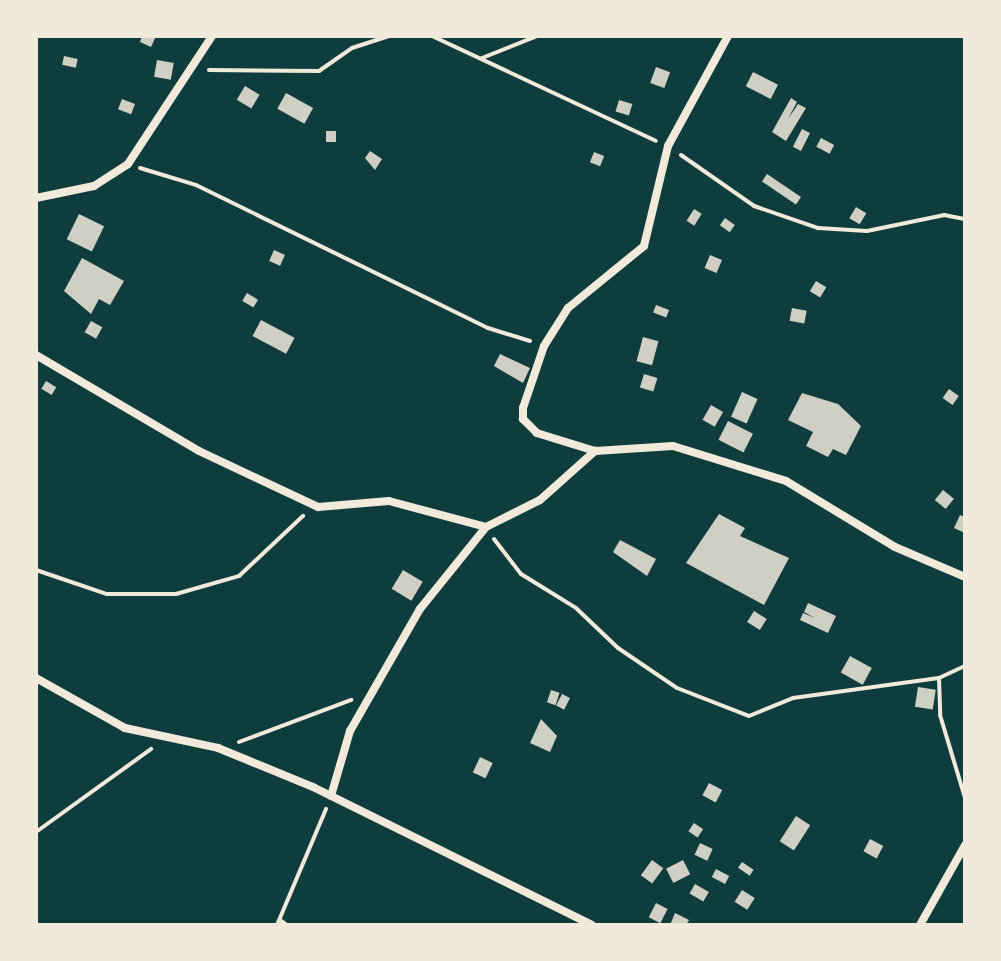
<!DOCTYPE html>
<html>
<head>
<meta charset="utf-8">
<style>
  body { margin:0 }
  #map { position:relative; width:1001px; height:961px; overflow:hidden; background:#0f3d3e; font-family:"Open Sans",sans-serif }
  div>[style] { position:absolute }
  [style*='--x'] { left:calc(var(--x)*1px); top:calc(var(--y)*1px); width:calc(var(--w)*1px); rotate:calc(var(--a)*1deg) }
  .building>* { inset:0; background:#cfcfc3; transform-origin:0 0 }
  .path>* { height:4px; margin:-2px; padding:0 2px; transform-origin:2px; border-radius:2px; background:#f1e9da }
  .minor>* { height:8px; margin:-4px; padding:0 4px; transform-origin:4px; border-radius:4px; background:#f1e9da }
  span { translate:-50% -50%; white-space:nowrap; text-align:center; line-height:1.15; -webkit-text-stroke:6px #f1e9da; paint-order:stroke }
  .frame { position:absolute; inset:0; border:38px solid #f1e9da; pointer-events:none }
</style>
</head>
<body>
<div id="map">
  <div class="building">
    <i style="clip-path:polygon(142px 36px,156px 36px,151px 47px,140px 42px)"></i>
    <i style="left:64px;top:56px;width:14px;height:9px;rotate:12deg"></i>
    <i style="left:157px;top:60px;width:17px;height:17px;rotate:10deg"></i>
    <i style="left:656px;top:67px;width:15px;height:17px;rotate:20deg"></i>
    <i style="left:753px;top:72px;width:28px;height:16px;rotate:27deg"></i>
    <i style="left:245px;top:86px;width:17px;height:16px;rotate:31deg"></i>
    <i style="left:286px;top:93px;width:31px;height:18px;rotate:29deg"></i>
    <i style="clip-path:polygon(791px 98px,797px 102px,788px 119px,798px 104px,806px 108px,786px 141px,772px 132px)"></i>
    <i style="left:122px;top:99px;width:14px;height:11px;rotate:21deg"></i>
    <i style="left:619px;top:100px;width:14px;height:12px;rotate:17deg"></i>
    <i style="left:802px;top:129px;width:9px;height:20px;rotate:27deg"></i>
    <i style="left:336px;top:131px;width:11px;height:10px;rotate:90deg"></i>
    <i style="left:821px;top:138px;width:15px;height:10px;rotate:28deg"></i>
    <i style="clip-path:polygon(370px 151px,382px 159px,375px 170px,365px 158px)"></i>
    <i style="left:594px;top:152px;width:11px;height:11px;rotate:22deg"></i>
    <i style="left:767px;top:174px;width:41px;height:9px;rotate:34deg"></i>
    <i style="left:856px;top:207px;width:12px;height:13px;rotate:31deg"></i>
    <i style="left:694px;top:209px;width:9px;height:14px;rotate:32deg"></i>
    <i style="left:79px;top:214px;width:28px;height:28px;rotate:26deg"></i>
    <i style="left:725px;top:218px;width:12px;height:9px;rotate:35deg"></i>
    <i style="left:274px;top:250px;width:12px;height:12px;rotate:24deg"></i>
    <i style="left:710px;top:255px;width:13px;height:14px;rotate:23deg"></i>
    <i style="clip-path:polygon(82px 258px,124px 281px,110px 305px,99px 299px,91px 314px,64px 291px)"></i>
    <i style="left:816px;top:281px;width:12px;height:12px;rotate:31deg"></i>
    <i style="left:247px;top:293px;width:13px;height:9px;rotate:32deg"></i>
    <i style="left:656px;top:305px;width:14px;height:8px;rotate:21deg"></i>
    <i style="left:792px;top:308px;width:15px;height:13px;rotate:11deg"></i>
    <i style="left:261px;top:320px;width:38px;height:18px;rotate:28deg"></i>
    <i style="left:91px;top:321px;width:13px;height:13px;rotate:29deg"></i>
    <i style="left:643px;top:337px;width:16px;height:25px;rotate:15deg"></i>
    <i style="clip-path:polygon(500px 354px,530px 368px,523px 383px,494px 366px)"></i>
    <i style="left:644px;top:374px;width:14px;height:14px;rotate:17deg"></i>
    <i style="left:46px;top:381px;width:12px;height:9px;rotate:31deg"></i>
    <i style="left:949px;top:389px;width:12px;height:11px;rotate:35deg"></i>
    <i style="left:742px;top:392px;width:17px;height:27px;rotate:24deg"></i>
    <i style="clip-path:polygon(802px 393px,838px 404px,861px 426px,846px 455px,833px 449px,828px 457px,806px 446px,813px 432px,788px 420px)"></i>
    <i style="left:711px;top:405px;width:14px;height:17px;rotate:30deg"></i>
    <i style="left:728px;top:421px;width:28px;height:21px;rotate:27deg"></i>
    <i style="left:943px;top:490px;width:14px;height:13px;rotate:39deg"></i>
    <i style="clip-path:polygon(719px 514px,745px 528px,740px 536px,789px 558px,764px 605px,686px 563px)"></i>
    <i style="clip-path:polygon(960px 515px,965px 517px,965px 533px,954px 528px)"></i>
    <i style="clip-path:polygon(620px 540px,656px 559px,647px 576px,613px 552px)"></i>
    <i style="left:403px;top:570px;width:23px;height:22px;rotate:31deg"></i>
    <i style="clip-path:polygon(808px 603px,836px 616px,828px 633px,800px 620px,803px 613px,815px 618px,804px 612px)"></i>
    <i style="left:754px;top:611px;width:15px;height:13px;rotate:32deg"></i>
    <i style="left:850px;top:656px;width:25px;height:19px;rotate:29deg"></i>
    <i style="left:918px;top:687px;width:18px;height:20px;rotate:9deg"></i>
    <i style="left:551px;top:690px;width:9px;height:13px;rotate:18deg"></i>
    <i style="left:562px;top:694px;width:9px;height:13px;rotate:27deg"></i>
    <i style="clip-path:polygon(541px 719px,557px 736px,550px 752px,530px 743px)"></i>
    <i style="left:480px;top:757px;width:14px;height:17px;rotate:25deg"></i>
    <i style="left:709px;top:783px;width:15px;height:14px;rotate:28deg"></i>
    <i style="left:796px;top:816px;width:17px;height:30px;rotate:33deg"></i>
    <i style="left:694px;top:823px;width:11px;height:10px;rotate:34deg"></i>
    <i style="left:870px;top:839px;width:15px;height:14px;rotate:28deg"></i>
    <i style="left:700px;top:843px;width:14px;height:13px;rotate:25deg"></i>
    <i style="left:652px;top:860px;width:14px;height:19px;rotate:36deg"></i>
    <i style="left:683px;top:860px;width:16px;height:19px;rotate:63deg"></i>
    <i style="left:742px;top:862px;width:14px;height:7px;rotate:34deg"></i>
    <i style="left:716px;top:869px;width:15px;height:9px;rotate:28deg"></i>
    <i style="left:695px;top:884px;width:16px;height:11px;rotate:30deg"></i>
    <i style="left:742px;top:890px;width:15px;height:14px;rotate:32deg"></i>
    <i style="left:656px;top:903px;width:13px;height:16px;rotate:27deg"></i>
    <i style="clip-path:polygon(675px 913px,689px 920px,686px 925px,670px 925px)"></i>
  </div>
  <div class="path">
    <i style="--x:432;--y:36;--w:247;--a:25.1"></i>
    <i style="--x:482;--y:58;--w:59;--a:-21.8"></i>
    <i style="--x:209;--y:70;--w:110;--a:0.5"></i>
    <i style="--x:319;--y:71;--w:40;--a:-34.9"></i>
    <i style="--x:352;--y:48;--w:38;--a:-18"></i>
    <i style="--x:681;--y:155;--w:89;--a:34.9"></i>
    <i style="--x:754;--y:206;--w:68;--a:19"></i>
    <i style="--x:818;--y:228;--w:49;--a:3.5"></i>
    <i style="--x:867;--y:231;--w:79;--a:-11.7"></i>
    <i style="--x:944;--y:215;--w:21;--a:11"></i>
    <i style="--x:140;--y:168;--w:59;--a:16.9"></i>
    <i style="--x:196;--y:185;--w:325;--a:26.1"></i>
    <i style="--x:488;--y:328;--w:44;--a:17.2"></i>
    <i style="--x:494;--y:539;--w:44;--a:52.4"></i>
    <i style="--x:521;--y:574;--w:65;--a:31.7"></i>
    <i style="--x:576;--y:608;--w:58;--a:43.6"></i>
    <i style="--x:618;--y:648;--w:71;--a:34.1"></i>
    <i style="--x:677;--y:688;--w:77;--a:21.3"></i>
    <i style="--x:749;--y:716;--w:48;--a:-22.2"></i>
    <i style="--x:793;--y:698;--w:147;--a:-7.8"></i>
    <i style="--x:939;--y:678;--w:29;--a:-25"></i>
    <i style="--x:36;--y:570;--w:75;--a:18.7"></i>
    <i style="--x:107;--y:594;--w:69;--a:0"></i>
    <i style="--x:176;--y:594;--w:66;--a:-15.9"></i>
    <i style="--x:239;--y:576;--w:88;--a:-43.2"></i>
    <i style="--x:939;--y:678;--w:37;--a:88"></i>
    <i style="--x:940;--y:715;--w:87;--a:73.2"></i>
    <i style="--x:239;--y:742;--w:120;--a:-20.6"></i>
    <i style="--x:36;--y:832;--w:142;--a:-35.8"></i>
    <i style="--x:280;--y:920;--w:9;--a:36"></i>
    <i style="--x:277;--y:925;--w:126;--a:-67.1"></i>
  </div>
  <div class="minor">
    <i style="--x:36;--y:198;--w:59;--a:-11.7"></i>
    <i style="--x:94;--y:186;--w:40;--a:-32.9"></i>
    <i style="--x:128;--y:164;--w:153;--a:-56.7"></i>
    <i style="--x:36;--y:355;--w:189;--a:30.5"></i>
    <i style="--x:199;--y:451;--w:132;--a:25.2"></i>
    <i style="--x:318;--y:507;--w:71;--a:-4.8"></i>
    <i style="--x:389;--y:501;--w:100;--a:15"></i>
    <i style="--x:486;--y:527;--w:60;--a:-26.6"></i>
    <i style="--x:540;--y:500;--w:74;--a:-41.7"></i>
    <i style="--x:595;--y:451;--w:78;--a:-3.7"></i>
    <i style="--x:673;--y:446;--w:118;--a:17.2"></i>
    <i style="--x:786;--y:481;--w:127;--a:31.2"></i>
    <i style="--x:895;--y:547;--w:76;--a:23.2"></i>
    <i style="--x:595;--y:451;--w:61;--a:-162.8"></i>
    <i style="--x:537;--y:433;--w:20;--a:-135"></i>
    <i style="--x:523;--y:419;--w:11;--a:-90"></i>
    <i style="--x:523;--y:408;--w:65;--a:-71.3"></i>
    <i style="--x:544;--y:346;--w:45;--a:-57.7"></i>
    <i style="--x:568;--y:308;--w:98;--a:-39.2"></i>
    <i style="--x:644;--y:246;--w:103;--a:-76.5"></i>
    <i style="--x:668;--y:146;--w:125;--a:-61.4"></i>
    <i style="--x:36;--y:678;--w:102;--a:29.3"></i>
    <i style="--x:125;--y:728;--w:95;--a:12.1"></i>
    <i style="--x:218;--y:748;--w:103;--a:22.3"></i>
    <i style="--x:313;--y:787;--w:311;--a:26.3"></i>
    <i style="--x:331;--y:796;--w:68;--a:-73.7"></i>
    <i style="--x:350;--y:731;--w:141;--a:-60.2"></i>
    <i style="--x:420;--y:609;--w:105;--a:-51.2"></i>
    <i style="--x:920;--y:925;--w:92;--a:-60.6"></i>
  </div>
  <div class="frame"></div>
</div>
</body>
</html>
